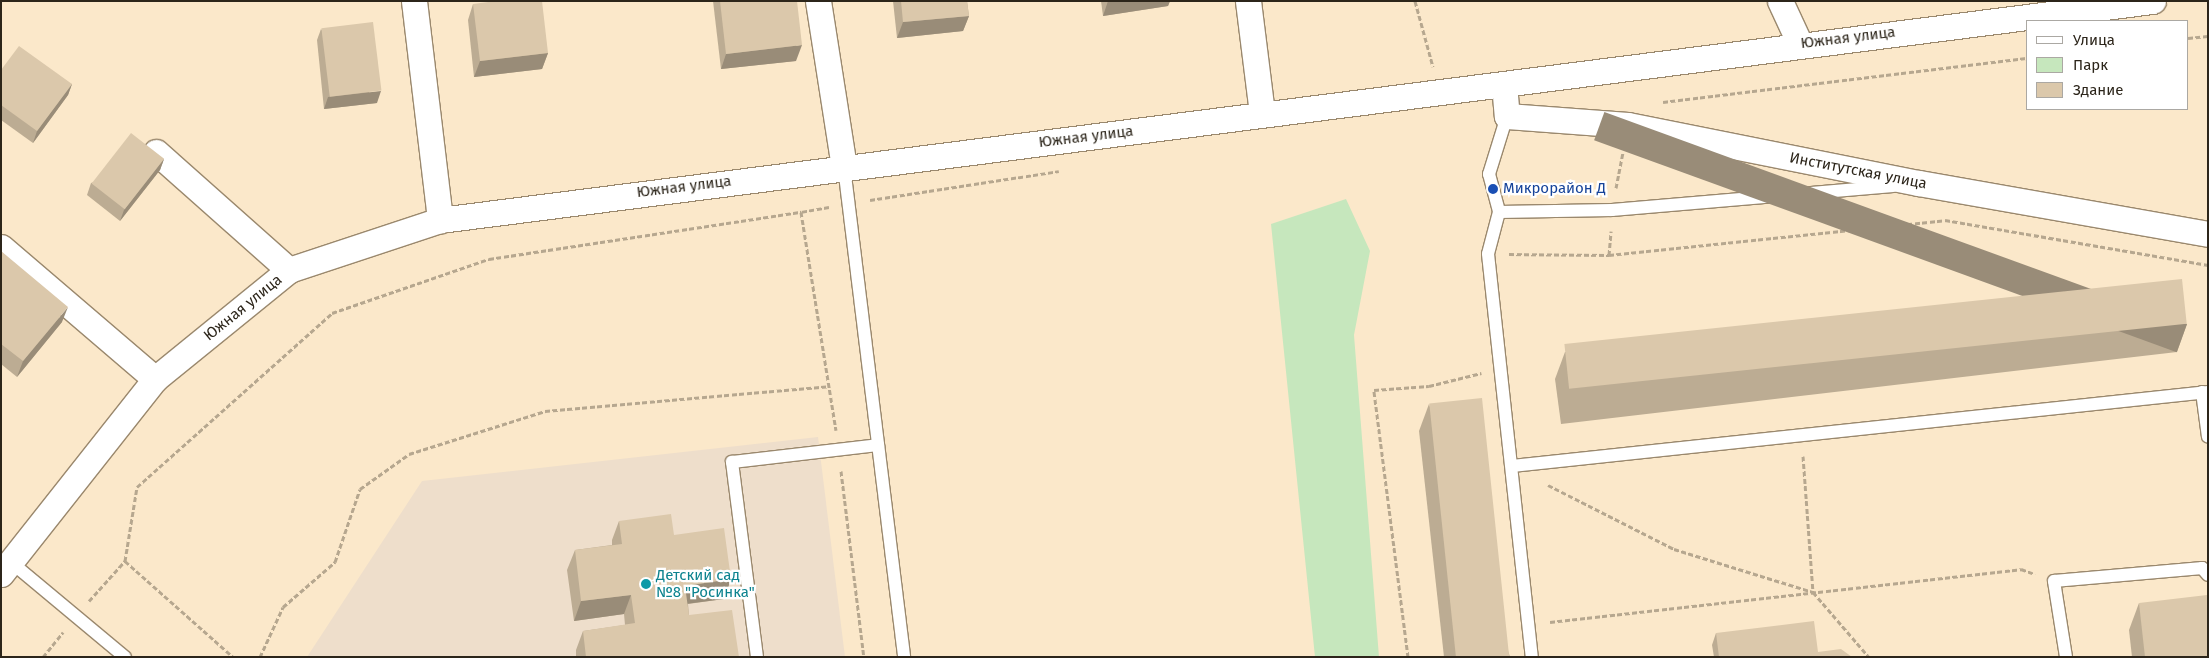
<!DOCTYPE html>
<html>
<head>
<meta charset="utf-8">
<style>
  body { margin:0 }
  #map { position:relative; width:2209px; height:658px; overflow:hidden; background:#fbe8ca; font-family:"Fira Sans",sans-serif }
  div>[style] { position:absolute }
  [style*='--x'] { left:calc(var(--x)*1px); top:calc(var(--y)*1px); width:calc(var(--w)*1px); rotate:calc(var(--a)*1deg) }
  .education>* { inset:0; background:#eedecb }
  .green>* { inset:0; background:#c6e7bd }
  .path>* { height:3px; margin-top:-1.5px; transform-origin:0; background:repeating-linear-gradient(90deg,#b6a78f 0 5px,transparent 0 7.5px) }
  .roads { filter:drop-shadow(1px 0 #9a886d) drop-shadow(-1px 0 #9a886d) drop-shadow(0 1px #9a886d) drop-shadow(0 -1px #9a886d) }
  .service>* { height:12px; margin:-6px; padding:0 6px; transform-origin:6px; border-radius:6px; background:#fff }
  .minor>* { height:25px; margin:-12.5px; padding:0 12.5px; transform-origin:12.5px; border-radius:12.5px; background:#fff }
  .wall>* { inset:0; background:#bcac93 }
  .shaded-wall>* { inset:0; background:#998c78; transform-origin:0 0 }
  .building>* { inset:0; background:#dbc8ab; transform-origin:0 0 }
  .dots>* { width:14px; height:14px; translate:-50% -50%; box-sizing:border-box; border:2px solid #fff; border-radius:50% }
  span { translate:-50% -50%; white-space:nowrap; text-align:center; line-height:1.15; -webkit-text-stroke:4.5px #fff; paint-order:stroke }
  .street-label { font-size:15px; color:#2c251a }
  .transit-label { font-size:15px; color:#164399 }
  .left { translate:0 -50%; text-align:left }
  .culture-label { font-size:15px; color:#0d838f }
  .frame { position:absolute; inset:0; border:2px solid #2c251a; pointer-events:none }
  .legend { position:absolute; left:2026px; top:20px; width:162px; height:90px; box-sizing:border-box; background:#fff; border:1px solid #aba8a3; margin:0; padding:6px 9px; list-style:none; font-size:15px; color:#2c251a }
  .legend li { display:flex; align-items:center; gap:10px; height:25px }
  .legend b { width:25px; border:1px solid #aba8a3 }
</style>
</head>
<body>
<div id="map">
  <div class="education">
    <i style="clip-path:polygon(818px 437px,845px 657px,307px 657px,422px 481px)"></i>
  </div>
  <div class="green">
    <i style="clip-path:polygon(1346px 199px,1370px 251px,1354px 335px,1379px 657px,1315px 657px,1271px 224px)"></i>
  </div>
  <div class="path">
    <i style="--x:1415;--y:1;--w:68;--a:74.7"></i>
    <i style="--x:2188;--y:38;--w:20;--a:-6"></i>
    <i style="--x:1663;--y:102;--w:368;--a:-6.9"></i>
    <i style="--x:1616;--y:188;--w:37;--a:-79"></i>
    <i style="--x:870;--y:200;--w:191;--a:-8.7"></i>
    <i style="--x:829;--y:207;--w:28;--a:170"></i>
    <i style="--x:801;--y:212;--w:221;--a:80.9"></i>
    <i style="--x:1509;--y:254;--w:100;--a:0.6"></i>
    <i style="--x:1609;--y:255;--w:338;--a:-5.9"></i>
    <i style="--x:1945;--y:220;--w:267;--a:9.7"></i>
    <i style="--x:1609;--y:255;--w:24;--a:-85"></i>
    <i style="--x:1803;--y:456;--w:136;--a:85.8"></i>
    <i style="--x:841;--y:471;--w:187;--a:83"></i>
    <i style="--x:1548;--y:485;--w:141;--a:26.9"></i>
    <i style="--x:1674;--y:549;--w:145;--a:17.2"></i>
    <i style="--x:1813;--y:592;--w:86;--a:49.3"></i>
    <i style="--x:125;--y:561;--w:144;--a:41.6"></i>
    <i style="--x:89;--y:601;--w:54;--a:-48"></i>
    <i style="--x:125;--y:561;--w:75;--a:-80.8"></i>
    <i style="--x:137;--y:487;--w:261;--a:-41.7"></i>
    <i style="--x:332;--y:313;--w:166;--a:-19"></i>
    <i style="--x:489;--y:259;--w:316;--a:-8.6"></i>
    <i style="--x:1550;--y:622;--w:474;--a:-6.4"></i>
    <i style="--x:2021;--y:569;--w:15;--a:20"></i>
    <i style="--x:43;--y:657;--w:32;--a:-51"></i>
    <i style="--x:260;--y:657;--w:55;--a:-65.3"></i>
    <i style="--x:283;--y:607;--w:69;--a:-40.9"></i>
    <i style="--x:335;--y:562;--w:77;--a:-71.1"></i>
    <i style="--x:360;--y:489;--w:60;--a:-35.5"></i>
    <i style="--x:409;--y:454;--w:143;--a:-17.5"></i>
    <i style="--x:545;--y:411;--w:285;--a:-5"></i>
    <i style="--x:1408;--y:657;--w:269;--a:-97.3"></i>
    <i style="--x:1374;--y:390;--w:55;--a:-4.2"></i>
    <i style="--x:1429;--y:386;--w:54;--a:-14"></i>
  </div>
  <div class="roads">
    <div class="service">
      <i style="--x:1507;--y:116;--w:61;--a:107.2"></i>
      <i style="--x:1489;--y:174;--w:39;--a:75"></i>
      <i style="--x:1499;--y:212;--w:113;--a:-1"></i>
      <i style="--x:1612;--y:210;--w:282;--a:-4.9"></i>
      <i style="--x:844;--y:167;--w:494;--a:83"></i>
      <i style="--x:1499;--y:212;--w:43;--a:104.7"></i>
      <i style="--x:1488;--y:254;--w:405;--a:83.8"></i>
      <i style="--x:2202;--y:392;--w:45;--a:82.4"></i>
      <i style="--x:1512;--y:466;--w:700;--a:-6.07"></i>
      <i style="--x:12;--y:563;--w:147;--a:39.8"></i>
      <i style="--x:757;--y:657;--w:197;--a:-97.3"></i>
      <i style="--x:732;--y:462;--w:147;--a:-6.6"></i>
      <i style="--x:2066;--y:657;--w:77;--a:-99"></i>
      <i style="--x:2054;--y:581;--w:149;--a:-5"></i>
      <i style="--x:2202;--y:568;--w:9;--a:49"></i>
    </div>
    <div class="minor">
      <i style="--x:414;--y:1;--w:221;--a:83.2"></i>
      <i style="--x:818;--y:1;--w:168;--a:81.1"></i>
      <i style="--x:1248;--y:1;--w:114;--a:82.9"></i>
      <i style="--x:1780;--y:1;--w:47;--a:65.1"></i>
      <i style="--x:1504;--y:84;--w:32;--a:85"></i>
      <i style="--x:1507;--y:116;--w:121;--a:4.3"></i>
      <i style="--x:1628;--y:125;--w:297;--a:11.3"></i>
      <i style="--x:1919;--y:183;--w:293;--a:10"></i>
      <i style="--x:156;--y:152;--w:178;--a:41.6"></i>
      <i style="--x:1;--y:247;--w:203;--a:40.6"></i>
      <i style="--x:1;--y:574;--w:248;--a:-51.7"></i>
      <i style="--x:155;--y:379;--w:173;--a:-39.1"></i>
      <i style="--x:289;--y:270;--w:159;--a:-18.3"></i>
      <i style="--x:440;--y:220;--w:1727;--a:-7.29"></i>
    </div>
  </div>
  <div class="wall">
    <i style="clip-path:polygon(713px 1px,797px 1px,796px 61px,721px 69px)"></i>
    <i style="clip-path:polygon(893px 1px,967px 1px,969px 16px,963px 31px,897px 38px)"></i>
    <i style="clip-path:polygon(1101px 1px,1170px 1px,1168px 6px,1103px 16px)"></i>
    <i style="clip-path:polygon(473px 4px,548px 53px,542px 69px,474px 77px,468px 20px)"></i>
    <i style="clip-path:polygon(321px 29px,377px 103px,324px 109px,317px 40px)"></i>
    <i style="clip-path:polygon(1px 70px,72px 84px,68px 95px,33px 143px,1px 120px)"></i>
    <i style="clip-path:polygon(164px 159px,160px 170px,120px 221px,87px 195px,91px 183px)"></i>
    <i style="clip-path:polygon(1px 251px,62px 322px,17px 377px,1px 364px)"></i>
    <i style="clip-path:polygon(2187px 324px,2177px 352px,1561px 424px,1555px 379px,1565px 352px)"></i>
    <i style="clip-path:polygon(1429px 404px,1510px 657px,1444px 657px,1419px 431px)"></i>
    <i style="clip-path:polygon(619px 521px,674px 535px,731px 579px,724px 599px,688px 604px,689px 615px,739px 657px,576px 657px,576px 650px,583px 631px,625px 625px,624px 614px,574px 621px,567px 570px,575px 550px,612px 545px,612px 540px)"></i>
    <i style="clip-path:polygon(2139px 603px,2208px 657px,2132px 657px,2129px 630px)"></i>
    <i style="clip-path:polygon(1716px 633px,1818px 652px,1852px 657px,1714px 657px,1712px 645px)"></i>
  </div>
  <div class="shaded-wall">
    <i style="clip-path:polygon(1108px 1px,1170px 1px,1168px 6px,1103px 16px)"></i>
    <i style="clip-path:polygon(969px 16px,963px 31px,897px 38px,903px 22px)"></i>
    <i style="clip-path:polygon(802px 45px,796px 61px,721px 69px,726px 54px)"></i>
    <i style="clip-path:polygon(548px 53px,542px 69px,474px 77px,480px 61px)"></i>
    <i style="clip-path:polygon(72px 84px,68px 95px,33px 143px,37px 131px)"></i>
    <i style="clip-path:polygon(381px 91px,377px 103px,324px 109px,328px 97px)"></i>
    <i style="clip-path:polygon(164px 159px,160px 170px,120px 221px,124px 210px)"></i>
    <i style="clip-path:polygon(68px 307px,62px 322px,17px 377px,23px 361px)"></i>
    <i style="left:2187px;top:324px;width:30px;height:620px;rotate:110deg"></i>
    <i style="clip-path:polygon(731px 579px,724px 599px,678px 605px,685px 586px)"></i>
    <i style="clip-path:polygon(631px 595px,624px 614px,574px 621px,581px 601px)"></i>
  </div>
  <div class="building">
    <i style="clip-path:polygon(496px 1px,542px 1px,548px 53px,480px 61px,473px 4px)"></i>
    <i style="clip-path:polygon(720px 1px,797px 1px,802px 45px,726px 54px)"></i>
    <i style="clip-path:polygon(901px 1px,967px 1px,969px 16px,903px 22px)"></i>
    <i style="left:373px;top:22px;width:69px;height:52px;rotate:83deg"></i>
    <i style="clip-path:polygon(19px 46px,72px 84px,37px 131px,1px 105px,1px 70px)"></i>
    <i style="left:131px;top:133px;width:42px;height:64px;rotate:38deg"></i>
    <i style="clip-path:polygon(1px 251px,68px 307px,23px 361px,1px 344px)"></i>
    <i style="left:2182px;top:279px;width:45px;height:621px;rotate:84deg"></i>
    <i style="left:1482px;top:398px;width:261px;height:53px;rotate:84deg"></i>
    <i style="clip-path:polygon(671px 514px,674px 535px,724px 528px,731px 579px,685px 586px,689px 615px,732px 610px,739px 657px,586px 657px,583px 631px,635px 623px,631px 595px,581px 601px,575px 550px,622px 544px,619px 521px)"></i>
    <i style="clip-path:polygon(2207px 595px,2208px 657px,2145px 657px,2139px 603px)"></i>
    <i style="clip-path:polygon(1814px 621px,1818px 652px,1841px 649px,1852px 657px,1719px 657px,1716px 633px)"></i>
  </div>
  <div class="dots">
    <i style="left:1493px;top:189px;background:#1a4fb4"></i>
    <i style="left:646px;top:584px;background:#0f9aa8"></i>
  </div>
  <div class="street-label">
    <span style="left:1848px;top:38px;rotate:-7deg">Южная улица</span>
    <span style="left:1086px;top:137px;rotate:-7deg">Южная улица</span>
    <span style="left:1858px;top:171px;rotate:11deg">Институтская улица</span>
    <span style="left:684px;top:187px;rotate:-7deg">Южная улица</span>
    <span style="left:243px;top:308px;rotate:-39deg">Южная улица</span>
  </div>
  <div class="transit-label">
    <span class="left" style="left:1503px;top:189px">Микрорайон Д</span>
  </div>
  <div class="culture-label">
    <span class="left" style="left:656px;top:584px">Детский сад<br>№8 "Росинка"</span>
  </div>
  <div class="frame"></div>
  <ul class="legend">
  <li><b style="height:6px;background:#fff"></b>Улица</li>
  <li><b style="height:14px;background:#c6e7bd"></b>Парк</li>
  <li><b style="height:14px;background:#dbc8ab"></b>Здание</li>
  </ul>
</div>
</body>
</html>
